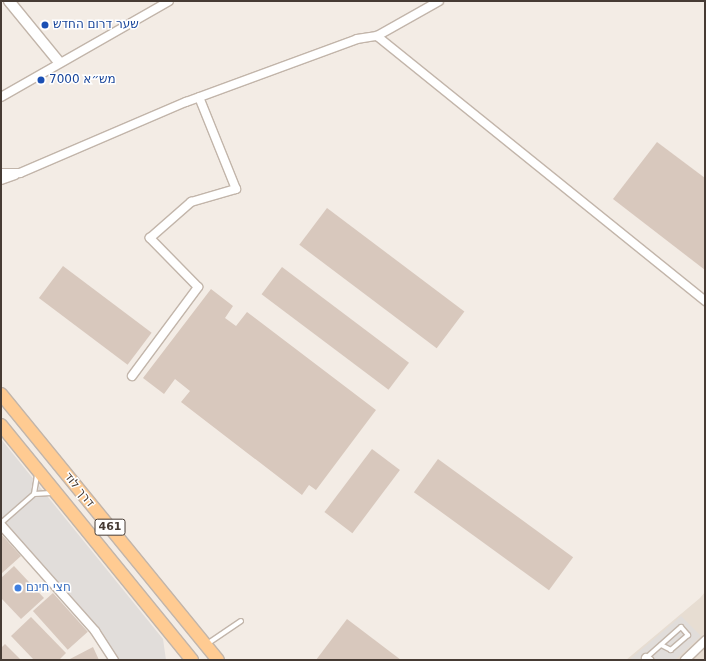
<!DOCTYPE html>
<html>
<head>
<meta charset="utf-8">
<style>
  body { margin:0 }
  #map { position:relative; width:706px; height:661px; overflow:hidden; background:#f3ece5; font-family:"DejaVu Sans","Noto Sans Hebrew",sans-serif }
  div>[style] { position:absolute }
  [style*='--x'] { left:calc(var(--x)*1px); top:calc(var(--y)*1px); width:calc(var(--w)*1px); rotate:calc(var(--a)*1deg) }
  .residential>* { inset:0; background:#e7ddd2 }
  .parking>* { inset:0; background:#e1ddda }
  .building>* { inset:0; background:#d8c8bd; transform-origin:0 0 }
  .roads { filter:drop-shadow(1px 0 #c2b5aa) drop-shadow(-1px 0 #c2b5aa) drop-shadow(0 1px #c2b5aa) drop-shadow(0 -1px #c2b5aa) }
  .service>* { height:4px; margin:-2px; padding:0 2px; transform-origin:2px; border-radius:2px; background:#fff }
  .minor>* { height:8px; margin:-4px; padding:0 4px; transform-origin:4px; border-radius:4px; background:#fff }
  .tertiary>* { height:10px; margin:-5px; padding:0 5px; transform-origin:5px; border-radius:5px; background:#fff }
  .primary>* { height:12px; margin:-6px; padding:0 6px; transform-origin:6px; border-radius:6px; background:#ffcb92 }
  .dots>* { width:11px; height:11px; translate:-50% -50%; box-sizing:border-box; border:2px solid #fff; border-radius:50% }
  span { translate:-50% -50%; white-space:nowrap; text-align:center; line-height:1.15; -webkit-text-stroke:3px #fff; paint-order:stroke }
  .shield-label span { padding:1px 3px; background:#fff; border:1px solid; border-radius:3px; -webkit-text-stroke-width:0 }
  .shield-label { font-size:11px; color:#463b34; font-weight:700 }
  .transit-label { font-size:12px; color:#164399 }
  .left { translate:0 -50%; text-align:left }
  .street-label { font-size:12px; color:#463b34 }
  .shop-label { font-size:12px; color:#366cbe }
  .frame { position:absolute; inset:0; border:2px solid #463b34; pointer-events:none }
</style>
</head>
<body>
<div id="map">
  <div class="residential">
    <i style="clip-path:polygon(705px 592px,705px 660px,626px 660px,700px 598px)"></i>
  </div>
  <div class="parking">
    <i style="clip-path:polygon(1px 439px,163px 639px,166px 660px,112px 660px,95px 633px,1px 529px)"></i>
    <i style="clip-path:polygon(681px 616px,701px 636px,675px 660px,629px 660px)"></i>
  </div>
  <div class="building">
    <i style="clip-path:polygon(657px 142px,705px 178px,705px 270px,613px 199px)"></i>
    <i style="left:327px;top:208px;width:172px;height:46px;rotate:37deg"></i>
    <i style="left:63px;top:266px;width:111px;height:40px;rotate:37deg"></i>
    <i style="left:282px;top:267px;width:159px;height:34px;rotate:37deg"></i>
    <i style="clip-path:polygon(211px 289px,233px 306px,225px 318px,236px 326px,247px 312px,376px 410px,316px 490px,309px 485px,302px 495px,181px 402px,190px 391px,175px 379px,164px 394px,143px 378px)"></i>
    <i style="left:372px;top:449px;width:35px;height:79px;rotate:37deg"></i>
    <i style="left:438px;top:459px;width:167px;height:41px;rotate:36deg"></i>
    <i style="clip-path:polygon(1px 534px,21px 556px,1px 574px)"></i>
    <i style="clip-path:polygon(14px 566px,44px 598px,21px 619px,1px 598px,1px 578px)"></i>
    <i style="left:53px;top:593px;width:52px;height:27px;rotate:48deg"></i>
    <i style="clip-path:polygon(31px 617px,66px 653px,59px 660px,34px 660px,11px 636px)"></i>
    <i style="clip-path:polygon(347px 619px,401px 660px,316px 660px)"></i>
    <i style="clip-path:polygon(5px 644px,21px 660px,1px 660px,1px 648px)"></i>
    <i style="clip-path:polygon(93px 647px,99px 660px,71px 660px,70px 659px)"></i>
  </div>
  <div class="roads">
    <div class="service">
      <i style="--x:34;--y:494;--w:19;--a:-81"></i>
      <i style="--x:1;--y:523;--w:44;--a:-41.3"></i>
      <i style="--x:34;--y:494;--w:17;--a:-3"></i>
      <i style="--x:207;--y:644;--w:41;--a:-34.1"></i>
      <i style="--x:646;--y:658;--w:47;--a:-41.5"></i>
      <i style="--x:681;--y:627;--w:11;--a:49"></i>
      <i style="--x:688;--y:635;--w:23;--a:139"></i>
      <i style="--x:671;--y:650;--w:11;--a:-153"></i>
    </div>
    <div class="minor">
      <i style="--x:377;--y:36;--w:422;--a:38.9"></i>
      <i style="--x:1;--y:97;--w:193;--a:-29.7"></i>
      <i style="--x:1;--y:173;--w:19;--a:0"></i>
      <i style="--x:20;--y:173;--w:181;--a:-23.2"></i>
      <i style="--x:186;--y:102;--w:182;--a:-20.2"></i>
      <i style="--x:357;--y:39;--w:20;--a:-9"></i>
      <i style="--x:377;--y:36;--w:71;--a:-29.4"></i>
      <i style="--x:1;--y:180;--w:15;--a:-20"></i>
      <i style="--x:132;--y:376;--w:111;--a:-53.4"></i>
      <i style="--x:198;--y:287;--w:69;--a:-134.4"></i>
      <i style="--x:150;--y:238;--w:55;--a:-41.3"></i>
      <i style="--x:191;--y:202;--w:47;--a:-16.1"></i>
      <i style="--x:236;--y:189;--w:99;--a:-111.9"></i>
      <i style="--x:1;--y:525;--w:142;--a:48.4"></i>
      <i style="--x:95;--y:631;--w:35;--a:57"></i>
      <i style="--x:646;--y:658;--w:4;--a:34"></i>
      <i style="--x:685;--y:660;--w:28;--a:-44"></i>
    </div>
    <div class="tertiary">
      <i style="--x:9;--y:1;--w:79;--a:50.7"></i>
    </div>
    <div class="primary">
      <i style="--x:1;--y:394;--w:343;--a:50.8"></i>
      <i style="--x:1;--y:425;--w:303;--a:50.9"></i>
    </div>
  </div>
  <div class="dots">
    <i style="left:45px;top:25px;background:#1a4fb4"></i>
    <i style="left:41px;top:80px;background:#1a4fb4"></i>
    <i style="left:18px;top:588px;background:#3f7fe0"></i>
  </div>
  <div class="shield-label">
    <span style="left:110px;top:527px">461</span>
  </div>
  <div class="transit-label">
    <span class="left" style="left:53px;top:25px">שער דרום החדש</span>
    <span class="left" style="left:49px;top:80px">מש״א 7000</span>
  </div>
  <div class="street-label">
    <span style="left:79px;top:490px;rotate:51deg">דרך לוד</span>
  </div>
  <div class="shop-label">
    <span class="left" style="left:26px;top:588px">חצי חינם</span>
  </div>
  <div class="frame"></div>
</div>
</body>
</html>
